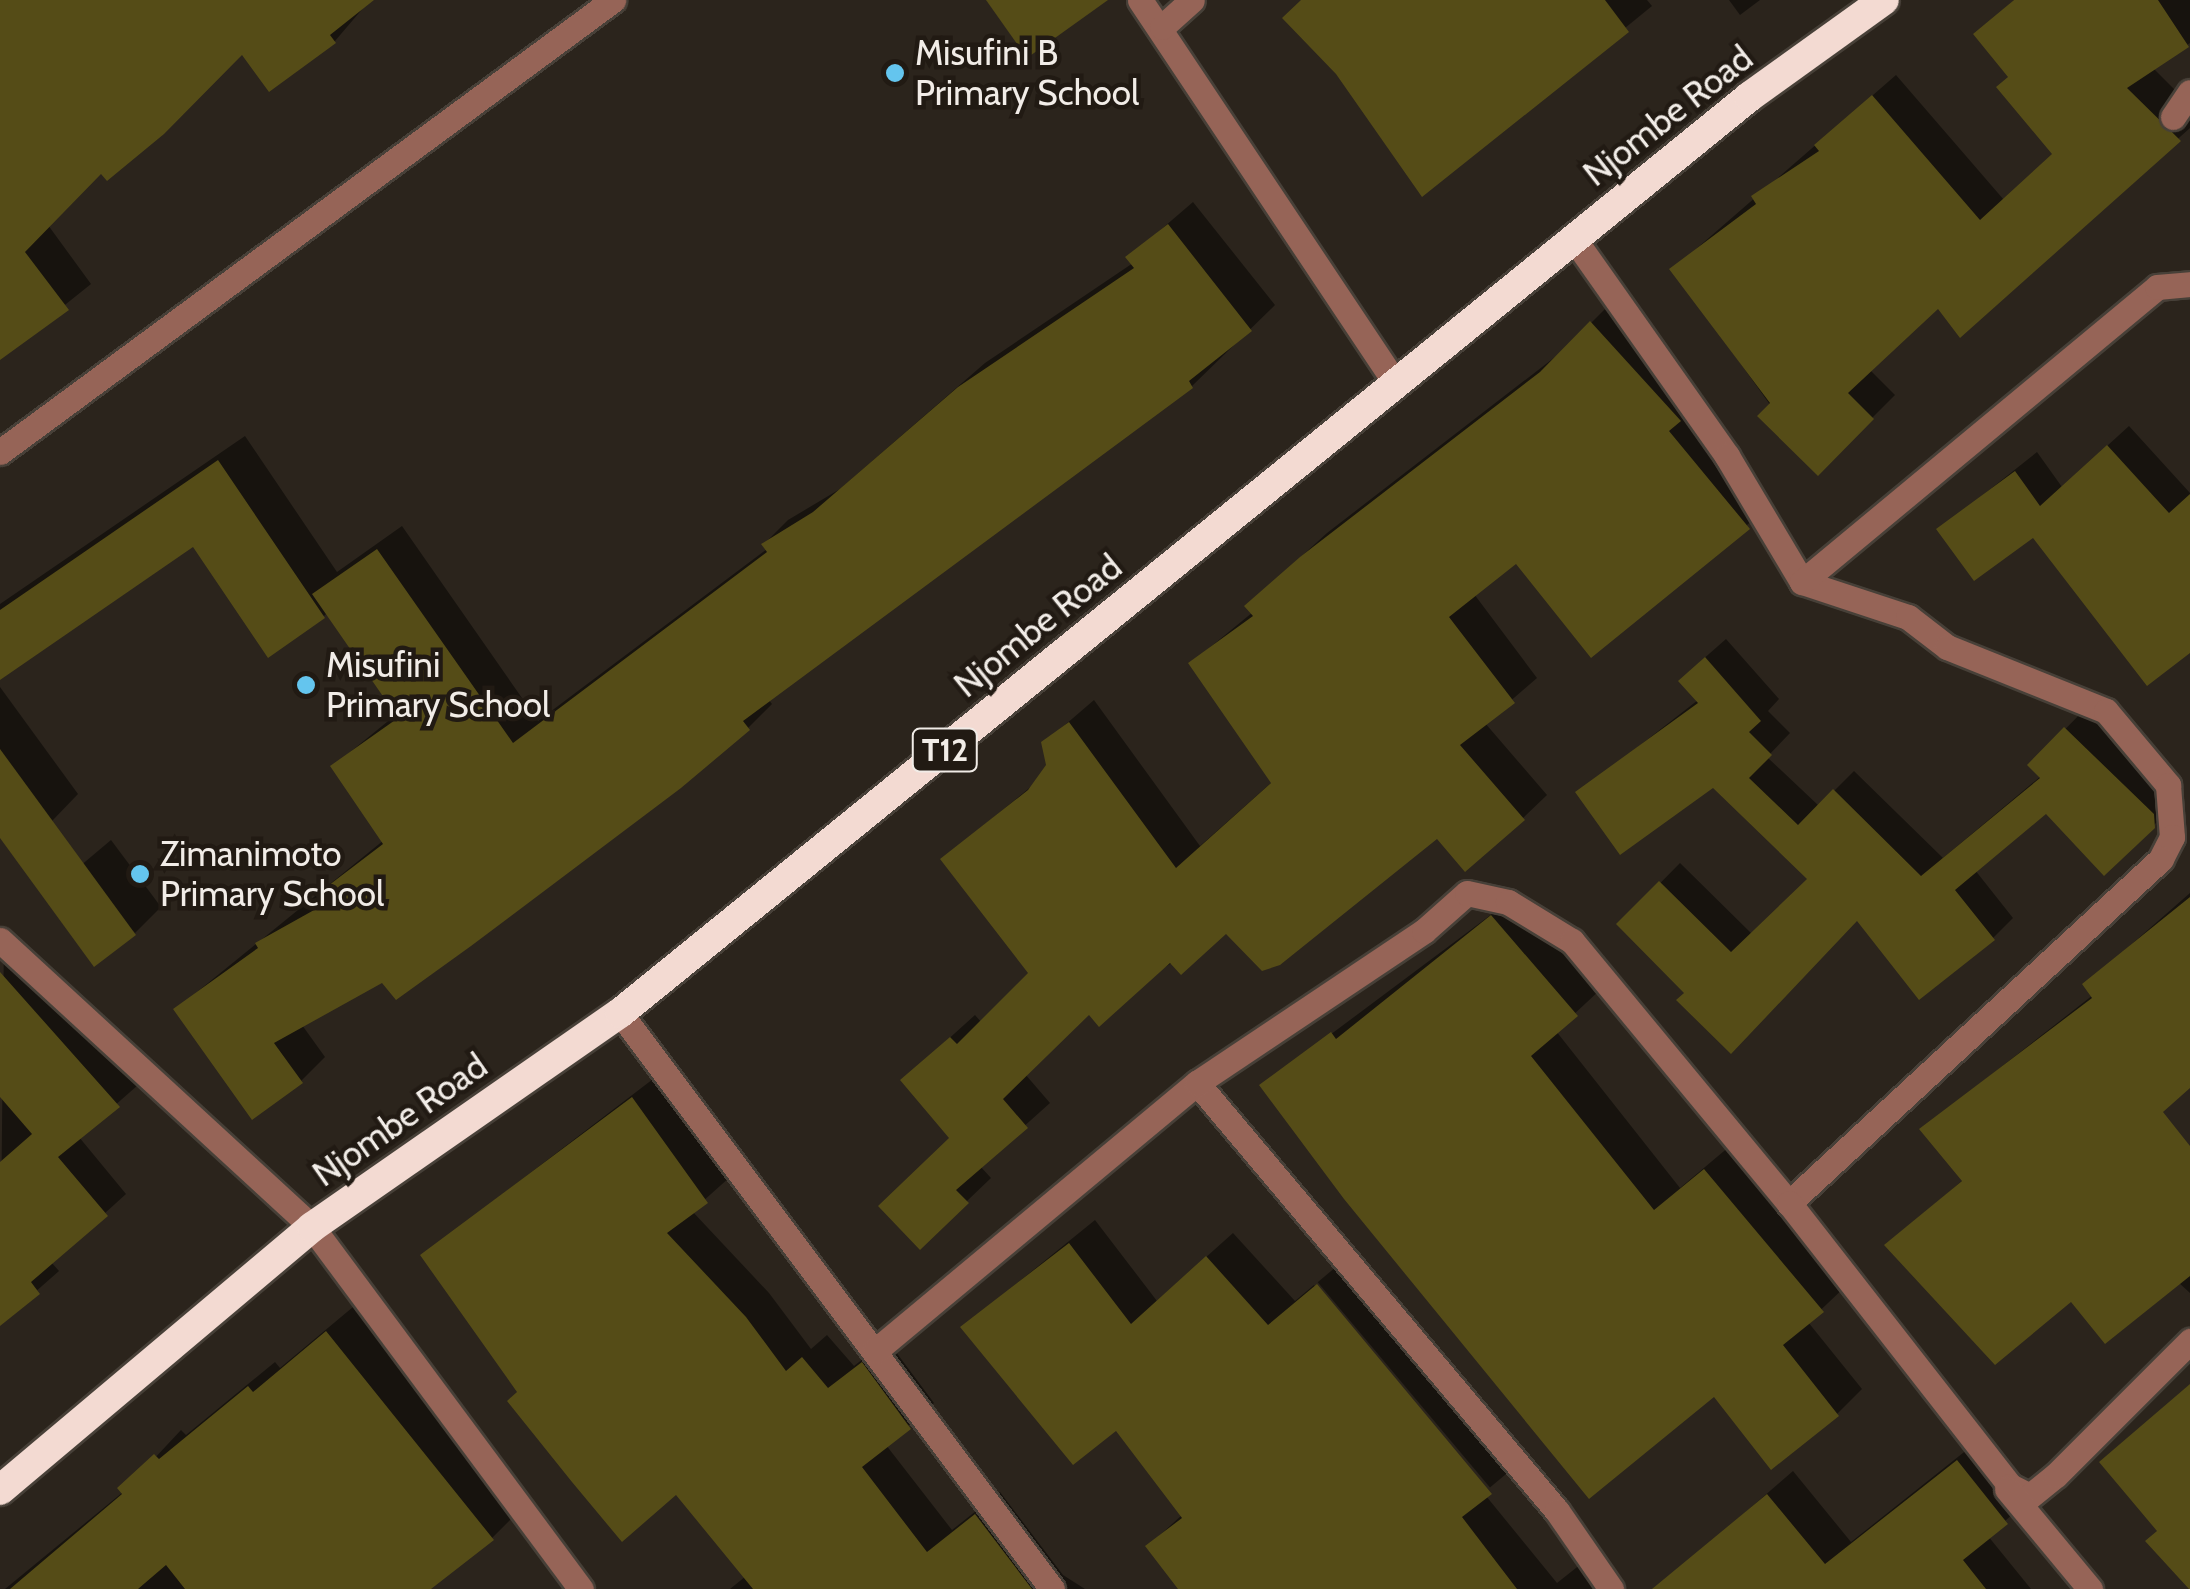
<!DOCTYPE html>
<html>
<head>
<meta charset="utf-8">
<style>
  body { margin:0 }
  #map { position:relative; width:2190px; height:1589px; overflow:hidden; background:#2b241c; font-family:Cabin,sans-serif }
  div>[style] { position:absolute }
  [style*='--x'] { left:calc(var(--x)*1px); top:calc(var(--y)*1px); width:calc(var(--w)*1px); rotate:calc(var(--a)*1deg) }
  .shadow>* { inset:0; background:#0007; transform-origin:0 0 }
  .building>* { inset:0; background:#554c17 }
  .roads { filter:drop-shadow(2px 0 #474038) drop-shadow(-2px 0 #474038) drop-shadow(0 2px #474038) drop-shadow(0 -2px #474038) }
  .minor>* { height:25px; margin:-12.5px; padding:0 12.5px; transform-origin:12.5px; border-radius:12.5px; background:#966457 }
  .highway>* { height:30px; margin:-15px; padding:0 15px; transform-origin:15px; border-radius:15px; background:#f3dad2 }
  .dots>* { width:28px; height:28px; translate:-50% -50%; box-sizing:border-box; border:5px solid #211a13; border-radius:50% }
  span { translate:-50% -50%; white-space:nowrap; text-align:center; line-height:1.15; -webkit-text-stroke:9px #211a13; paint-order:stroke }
  .shield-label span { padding:2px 8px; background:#211a13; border:2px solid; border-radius:8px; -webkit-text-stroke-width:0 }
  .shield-label { font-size:32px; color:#f1ece7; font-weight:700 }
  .poi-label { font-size:35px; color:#f1ece7 }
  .left { translate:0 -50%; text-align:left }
  .street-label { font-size:35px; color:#f1ece7 }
</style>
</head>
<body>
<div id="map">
  <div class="shadow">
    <i style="clip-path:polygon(0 0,370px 0,335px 41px,242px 51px,102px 171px,48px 225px,91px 284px,0 357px)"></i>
    <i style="clip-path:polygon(1304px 0,1647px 0,1652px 6px,1423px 193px)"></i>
    <i style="clip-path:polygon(1729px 0,1760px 0,1740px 15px)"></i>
    <i style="clip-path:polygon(2014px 0,2190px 0,2190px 43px,2153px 68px,2190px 105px,2190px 128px,1960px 334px,1938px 306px,1870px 370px,1895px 395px,1818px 472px,1673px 269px,1896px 75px,2004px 200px,2054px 153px,2010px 76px,1976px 34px)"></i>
    <i style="clip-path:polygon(1193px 202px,1275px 305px,1192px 386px,768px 699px,772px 704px,748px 728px,383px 979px,302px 1025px,325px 1057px,301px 1081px,176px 1009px,384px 840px,333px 766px,398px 713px,328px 612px,324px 616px,193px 544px,0 677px,0 604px,245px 436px,337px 572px,402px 526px,538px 721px,767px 549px,764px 544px,788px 520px,840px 489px,985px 363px,1133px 263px,1129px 257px)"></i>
    <i style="clip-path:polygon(1615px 299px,1703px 395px,1692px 406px,1772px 504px,1592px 655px,1517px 560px,1474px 594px,1537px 678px,1485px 723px,1547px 795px,1523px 818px,1437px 835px,1226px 931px,1089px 1012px,1025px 1074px,1050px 1103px,980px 1166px,991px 1178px,920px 1246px,952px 1138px,903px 1080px,975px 1015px,982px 1023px,1031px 974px,943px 859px,1039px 780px,1049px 765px,1044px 743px,1094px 700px,1200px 846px,1273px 781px,1191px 663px,1253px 612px,1247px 606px,1327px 533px,1564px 350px)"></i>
    <i style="clip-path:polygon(2129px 426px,2190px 493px,2190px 650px,2033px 534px,1940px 529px,2037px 452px,2062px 487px)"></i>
    <i style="clip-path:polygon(1726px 639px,1779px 699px,1768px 711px,1790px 733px,1767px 757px,1819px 806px,1854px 771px,1943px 858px,2041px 776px,2030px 765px,2085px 709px,2173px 793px,2174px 805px,2153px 826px,2046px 811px,1975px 870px,2013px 918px,1993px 938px,1857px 918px,1687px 993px,1620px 924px,1680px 863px,1752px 934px,1810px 879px,1713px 784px,1579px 793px,1698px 700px,1701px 661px)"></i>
    <i style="clip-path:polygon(0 687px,78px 794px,52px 821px,0 833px)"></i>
    <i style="clip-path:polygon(111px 840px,161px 907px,135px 933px,73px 872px)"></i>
    <i style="clip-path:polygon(1520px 893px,1601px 989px,1556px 1031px,1680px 1188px,1730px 1146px,1847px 1285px,1808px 1322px,1862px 1389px,1837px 1414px,1714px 1393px,1263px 1085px)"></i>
    <i style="clip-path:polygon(2190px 893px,2190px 1084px,2049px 1215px,2190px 1163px,2190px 1293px,2178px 1282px,2072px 1298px,1888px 1245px,1964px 1179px,1922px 1129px,2093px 995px,2085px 985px)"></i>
    <i style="clip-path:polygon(4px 933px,138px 1085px,79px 1137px,126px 1194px,51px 1262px,59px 1271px,0 1323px)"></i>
    <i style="clip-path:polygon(657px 1076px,730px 1177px,692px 1211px,769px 1293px,811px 1349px,827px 1335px,854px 1366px,887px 1340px,934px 1403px,886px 1445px,952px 1530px,1000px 1492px,1063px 1575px,1085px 1589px,730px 1589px,746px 1576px,676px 1492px,520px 1391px,423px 1255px)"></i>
    <i style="clip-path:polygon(1095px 1220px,1157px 1301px,1233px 1233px,1295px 1301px,1314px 1285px,1557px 1583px,1586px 1560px,1609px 1589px,1181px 1589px,1148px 1546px,1183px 1514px,1116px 1428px,963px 1327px)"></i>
    <i style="left:1343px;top:1261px;width:268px;height:33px;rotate:50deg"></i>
    <i style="clip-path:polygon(353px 1307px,518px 1512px,492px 1538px,427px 1589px,5px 1589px,123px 1492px,181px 1430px,186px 1435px,275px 1362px,280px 1368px)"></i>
    <i style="clip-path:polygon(1983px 1437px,2031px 1498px,1988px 1536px,2031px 1589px,1685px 1589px,1673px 1575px,1793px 1471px,1851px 1542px)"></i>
  </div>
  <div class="building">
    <i style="clip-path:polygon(0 0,374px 0,330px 35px,336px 43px,269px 92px,242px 55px,164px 134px,107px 181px,101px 174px,25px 252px,69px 310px,0 360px)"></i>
    <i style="clip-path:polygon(986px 0,1108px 0,1027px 58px)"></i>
    <i style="clip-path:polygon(1301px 0,1605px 0,1629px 32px,1422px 197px,1336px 74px,1282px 18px)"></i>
    <i style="clip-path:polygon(2014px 0,2158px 0,2189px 47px,2127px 88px,2181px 141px,1960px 338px,1938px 309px,1848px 393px,1874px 419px,1818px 476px,1757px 416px,1770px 403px,1669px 269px,1756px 204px,1751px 196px,1819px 151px,1814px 145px,1872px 95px,1980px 220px,2052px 154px,1996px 87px,2008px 77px,1973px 34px)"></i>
    <i style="clip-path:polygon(1168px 224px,1252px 331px,1189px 381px,1193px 388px,743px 721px,750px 730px,681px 788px,471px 946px,396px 1000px,382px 983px,274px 1043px,303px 1083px,252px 1120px,173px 1009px,258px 948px,255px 943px,323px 905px,316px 895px,383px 844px,330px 766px,398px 718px,312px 594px,377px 549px,513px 743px,767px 552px,761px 544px,813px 512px,958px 387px,1134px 268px,1125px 257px)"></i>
    <i style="clip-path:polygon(1590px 321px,1681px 421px,1669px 431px,1750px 529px,1591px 658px,1516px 564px,1449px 617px,1515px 703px,1460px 745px,1525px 820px,1465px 872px,1437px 839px,1280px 965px,1262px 971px,1226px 934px,1181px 975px,1170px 963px,1099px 1027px,1089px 1015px,1003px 1099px,1028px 1128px,956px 1190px,969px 1203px,920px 1250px,878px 1206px,949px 1138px,900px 1080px,950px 1037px,957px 1044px,1028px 973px,940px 859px,1028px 790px,1046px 765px,1041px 742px,1069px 722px,1176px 868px,1271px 783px,1188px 663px,1253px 616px,1244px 606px,1300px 557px,1540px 372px)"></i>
    <i style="clip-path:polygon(2107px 445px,2169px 513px,2190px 494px,2190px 653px,2147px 686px,2033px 538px,1974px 581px,1936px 529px,2015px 471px,2040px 506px)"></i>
    <i style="clip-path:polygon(218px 460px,325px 618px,268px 658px,193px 547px,0 680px,0 610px)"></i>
    <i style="clip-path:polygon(1705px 657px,1761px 721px,1749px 732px,1772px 755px,1749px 778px,1798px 825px,1833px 789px,1921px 876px,2040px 778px,2027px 765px,2064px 727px,2154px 814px,2155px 828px,2104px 876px,2046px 814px,1955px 890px,1995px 940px,1919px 1000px,1857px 921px,1731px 1054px,1676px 1000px,1684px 993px,1616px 924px,1659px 881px,1731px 952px,1807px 879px,1713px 788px,1620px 855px,1575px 792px,1698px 703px,1678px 681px)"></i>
    <i style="clip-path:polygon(0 749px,136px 935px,94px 967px,0 838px)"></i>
    <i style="clip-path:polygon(2190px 897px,2190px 1088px,2163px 1112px,2190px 1146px,2190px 1276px,2105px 1344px,2071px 1302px,1995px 1365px,1884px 1245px,1962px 1181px,1919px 1129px,2092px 998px,2082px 984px)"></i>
    <i style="clip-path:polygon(1491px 915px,1578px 1016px,1531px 1056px,1654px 1210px,1704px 1169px,1824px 1312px,1783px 1345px,1839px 1416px,1771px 1470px,1714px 1397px,1589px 1499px,1344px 1199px,1259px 1085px,1331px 1032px,1336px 1039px)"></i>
    <i style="clip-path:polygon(0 972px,120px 1107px,58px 1157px,108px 1216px,31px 1282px,40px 1294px,0 1326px,0 1162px,32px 1134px,0 1097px)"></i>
    <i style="clip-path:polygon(632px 1097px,708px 1203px,667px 1233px,746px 1317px,786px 1371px,802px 1357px,828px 1388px,862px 1362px,911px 1429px,862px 1467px,927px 1552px,975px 1514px,1032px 1589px,753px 1589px,676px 1495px,622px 1542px,572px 1482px,507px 1401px,517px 1392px,420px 1255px)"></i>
    <i style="clip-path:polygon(1069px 1243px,1131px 1324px,1206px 1256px,1268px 1325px,1317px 1284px,1492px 1494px,1462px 1517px,1517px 1589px,1178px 1589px,1145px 1546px,1182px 1518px,1116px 1431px,1073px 1465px,960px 1327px)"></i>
    <i style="clip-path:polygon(326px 1331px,494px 1540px,431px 1589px,185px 1589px,166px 1565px,138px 1589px,10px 1589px,122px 1494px,117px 1488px,154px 1454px,159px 1459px,248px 1386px,253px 1392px)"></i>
    <i style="clip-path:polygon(2190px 1384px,2190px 1589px,2189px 1589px,2145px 1541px,2157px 1531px,2099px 1462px)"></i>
    <i style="clip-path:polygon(1957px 1460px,2008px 1524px,1963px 1560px,1986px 1589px,1652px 1589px,1767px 1494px,1825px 1564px)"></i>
  </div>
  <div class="roads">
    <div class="minor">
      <i style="--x:1140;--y:0;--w:462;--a:56.3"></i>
      <i style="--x:1162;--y:27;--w:40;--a:-42"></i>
      <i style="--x:2173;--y:117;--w:30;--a:-56"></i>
      <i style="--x:1574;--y:239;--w:266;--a:54.8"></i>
      <i style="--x:1727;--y:456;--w:147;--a:59.2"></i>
      <i style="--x:1802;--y:582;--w:112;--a:18.3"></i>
      <i style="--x:1908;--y:617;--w:49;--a:37.6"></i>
      <i style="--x:1947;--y:647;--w:171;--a:21.9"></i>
      <i style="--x:2106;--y:711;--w:97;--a:50"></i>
      <i style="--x:2168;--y:785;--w:52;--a:85.6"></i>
      <i style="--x:2172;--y:837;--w:25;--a:117"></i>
      <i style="--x:2161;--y:859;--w:507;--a:137.24"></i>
      <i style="--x:0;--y:452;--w:762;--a:-36.4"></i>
      <i style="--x:1802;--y:582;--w:462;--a:-39.7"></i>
      <i style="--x:2157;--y:287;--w:33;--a:-5"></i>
      <i style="--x:0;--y:940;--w:424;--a:42.6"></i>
      <i style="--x:312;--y:1227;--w:451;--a:53.4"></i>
      <i style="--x:620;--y:1013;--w:720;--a:53.13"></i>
      <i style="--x:1197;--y:1083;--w:559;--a:49.93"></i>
      <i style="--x:1557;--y:1511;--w:95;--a:55.3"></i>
      <i style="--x:875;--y:1351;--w:419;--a:-39.8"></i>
      <i style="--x:1197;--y:1083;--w:273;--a:-33.8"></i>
      <i style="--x:1424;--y:931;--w:57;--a:-41.5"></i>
      <i style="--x:1467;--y:893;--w:42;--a:12.4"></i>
      <i style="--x:1508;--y:902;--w:75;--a:31.4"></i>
      <i style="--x:1572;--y:941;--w:340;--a:50.4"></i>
      <i style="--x:1789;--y:1203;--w:359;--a:52"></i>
      <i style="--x:2010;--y:1486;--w:22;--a:27"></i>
      <i style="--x:2030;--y:1496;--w:33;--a:-39"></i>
      <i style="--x:2056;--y:1475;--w:190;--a:-45"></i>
      <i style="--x:2007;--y:1489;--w:130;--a:50.3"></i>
    </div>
    <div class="highway">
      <i style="--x:0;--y:1490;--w:408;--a:-40.1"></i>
      <i style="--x:312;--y:1227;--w:375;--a:-34.8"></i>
      <i style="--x:620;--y:1013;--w:1454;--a:-39.05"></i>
      <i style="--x:1749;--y:97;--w:166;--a:-35.7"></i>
    </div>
  </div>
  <div class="dots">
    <i style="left:895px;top:73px;background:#64c5ee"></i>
    <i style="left:306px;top:685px;background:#64c5ee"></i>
    <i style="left:140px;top:874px;background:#64c5ee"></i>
  </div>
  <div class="shield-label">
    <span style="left:945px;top:750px">T12</span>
  </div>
  <div class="poi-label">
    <span class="left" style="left:915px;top:73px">Misufini B<br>Primary School</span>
    <span class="left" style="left:326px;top:685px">Misufini<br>Primary School</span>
    <span class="left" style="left:160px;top:874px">Zimanimoto<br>Primary School</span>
  </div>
  <div class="street-label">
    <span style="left:1668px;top:116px;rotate:-38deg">Njombe Road</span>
    <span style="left:1038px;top:626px;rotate:-39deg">Njombe Road</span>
    <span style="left:400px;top:1120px;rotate:-35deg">Njombe Road</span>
  </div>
</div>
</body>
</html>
